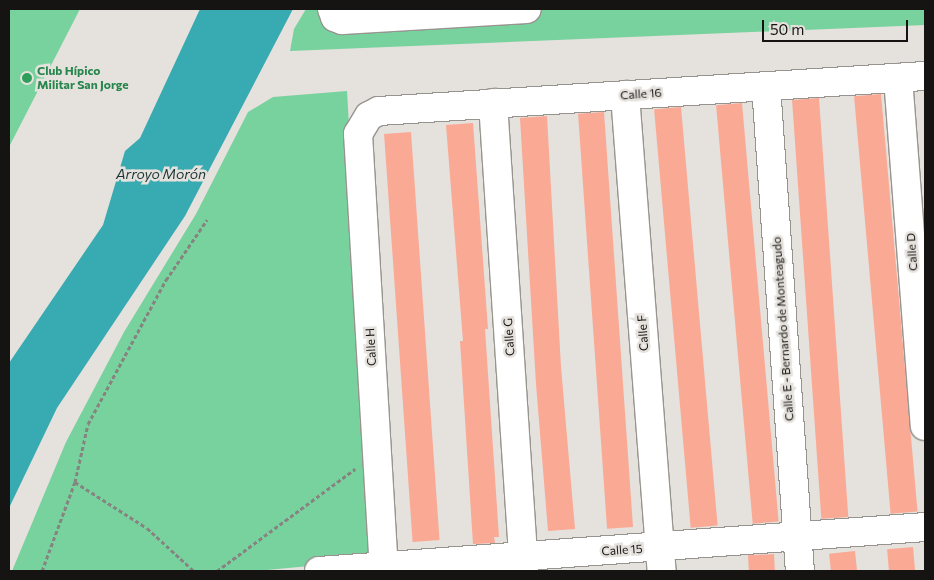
<!DOCTYPE html>
<html>
<head>
<meta charset="utf-8">
<style>
  body { margin:0 }
  #map { position:relative; width:934px; height:580px; overflow:hidden; background:#e5e1dc; font-family:Commissioner,sans-serif }
  div>[style] { position:absolute }
  [style*='--x'] { left:calc(var(--x)*1px); top:calc(var(--y)*1px); width:calc(var(--w)*1px); rotate:calc(var(--a)*1deg) }
  .green>* { inset:0; background:#77d29e }
  .water>* { inset:0; background:#38abb2 }
  .building>* { inset:0; background:#faa995; transform-origin:0 0 }
  .path>* { height:3px; margin-top:-1.5px; transform-origin:0; background:repeating-linear-gradient(90deg,#868380 0 4px,transparent 0 6.5px) }
  .roads { filter:drop-shadow(1px 0 #97948f) drop-shadow(-1px 0 #97948f) drop-shadow(0 1px #97948f) drop-shadow(0 -1px #97948f) }
  .minor>* { height:28px; margin:-14px; padding:0 14px; transform-origin:14px; border-radius:14px; background:#fff }
  .dots>* { width:14px; height:14px; translate:-50% -50%; box-sizing:border-box; border:2px solid #e5e1dc; border-radius:50% }
  span { translate:-50% -50%; white-space:nowrap; text-align:center; line-height:1.15; -webkit-text-stroke:5px #e5e1dc; paint-order:stroke }
  .leisure-label { font-size:12px; color:#27864d; font-weight:700 }
  .left { translate:0 -50%; text-align:left }
  .street-label { font-size:12px; color:#151412 }
  .water-label { font-size:14px; color:#1b3435; font-style:italic }
  .frame { position:absolute; inset:0; border:10px solid #151412; pointer-events:none }
  .scale { position:absolute; left:762px; top:20px; width:146px; height:22px; box-sizing:border-box; border:2px solid #151412; border-top:0; padding-left:6px; font-size:15px; line-height:18px; white-space:nowrap; color:#151412; -webkit-text-stroke:4px #e5e1dc; paint-order:stroke }
</style>
</head>
<body>
<div id="map">
  <div class="green">
    <i style="clip-path:polygon(9px 9px,80px 9px,9px 147px)"></i>
    <i style="clip-path:polygon(306px 9px,925px 9px,925px 25px,290px 51px,294px 29px)"></i>
    <i style="clip-path:polygon(347px 91px,374px 560px,256px 571px,12px 571px,66px 442px,124px 332px,196px 214px,248px 112px,273px 97px)"></i>
  </div>
  <div class="water">
    <i style="clip-path:polygon(200px 9px,293px 9px,185px 216px,57px 408px,9px 508px,9px 363px,103px 225px,125px 151px,140px 138px)"></i>
  </div>
  <div class="building">
    <i style="left:881px;top:94px;width:419px;height:27px;rotate:85deg"></i>
    <i style="left:819px;top:98px;width:420px;height:27px;rotate:86deg"></i>
    <i style="left:742px;top:103px;width:420px;height:26px;rotate:85deg"></i>
    <i style="left:681px;top:107px;width:420px;height:27px;rotate:85deg"></i>
    <i style="left:604px;top:112px;width:416px;height:26px;rotate:86deg"></i>
    <i style="clip-path:polygon(547px 116px,561px 367px,575px 529px,548px 531px,536px 384px,520px 118px)"></i>
    <i style="clip-path:polygon(473px 123px,488px 329px,485px 329px,499px 537px,494px 537px,495px 543px,473px 544px,460px 341px,463px 341px,446px 125px)"></i>
    <i style="left:411px;top:132px;width:409px;height:27px;rotate:86deg"></i>
    <i style="left:913px;top:547px;width:24px;height:26px;rotate:85deg"></i>
    <i style="left:855px;top:551px;width:20px;height:26px;rotate:84deg"></i>
    <i style="left:774px;top:554px;width:17px;height:26px;rotate:87deg"></i>
  </div>
  <div class="path">
    <i style="--x:75;--y:482;--w:85;--a:32.6"></i>
    <i style="--x:147;--y:528;--w:64;--a:42.5"></i>
    <i style="--x:42;--y:571;--w:95;--a:-69.7"></i>
    <i style="--x:75;--y:482;--w:59;--a:-77.4"></i>
    <i style="--x:88;--y:424;--w:164;--a:-61.6"></i>
    <i style="--x:166;--y:280;--w:73;--a:-55.7"></i>
    <i style="--x:217;--y:571;--w:172;--a:-36.5"></i>
  </div>
  <div class="roads">
    <div class="minor">
      <i style="--x:332;--y:9;--w:9;--a:69"></i>
      <i style="--x:335;--y:17;--w:8;--a:23"></i>
      <i style="--x:342;--y:20;--w:185;--a:-3.4"></i>
      <i style="--x:898;--y:78;--w:349;--a:85.6"></i>
      <i style="--x:766;--y:86;--w:486;--a:86"></i>
      <i style="--x:625;--y:95;--w:477;--a:85.6"></i>
      <i style="--x:493;--y:103;--w:469;--a:86.2"></i>
      <i style="--x:319;--y:571;--w:608;--a:-4.15"></i>
      <i style="--x:384;--y:571;--w:438;--a:-93.4"></i>
      <i style="--x:358;--y:134;--w:21;--a:-59"></i>
      <i style="--x:369;--y:116;--w:11;--a:-27"></i>
      <i style="--x:379;--y:111;--w:547;--a:-3.67"></i>
    </div>
  </div>
  <div class="dots">
    <i style="left:27px;top:78px;background:#2e9e5b"></i>
  </div>
  <div class="leisure-label">
    <span class="left" style="left:37px;top:78px">Club Hípico<br>Militar San Jorge</span>
  </div>
  <div class="street-label">
    <span style="left:641px;top:94px;rotate:-4deg">Calle 16</span>
    <span style="left:912px;top:252px;rotate:-94deg">Calle D</span>
    <span style="left:783px;top:329px;rotate:-94deg">Calle E - Bernardo de Monteagudo</span>
    <span style="left:643px;top:333px;rotate:-94deg">Calle F</span>
    <span style="left:509px;top:337px;rotate:-94deg">Calle G</span>
    <span style="left:371px;top:347px;rotate:-93deg">Calle H</span>
    <span style="left:622px;top:550px;rotate:-4deg">Calle 15</span>
  </div>
  <div class="water-label">
    <span style="left:161px;top:174px">Arroyo Morón</span>
  </div>
  <div class="frame"></div>
  <div class="scale">50 m</div>
</div>
</body>
</html>
